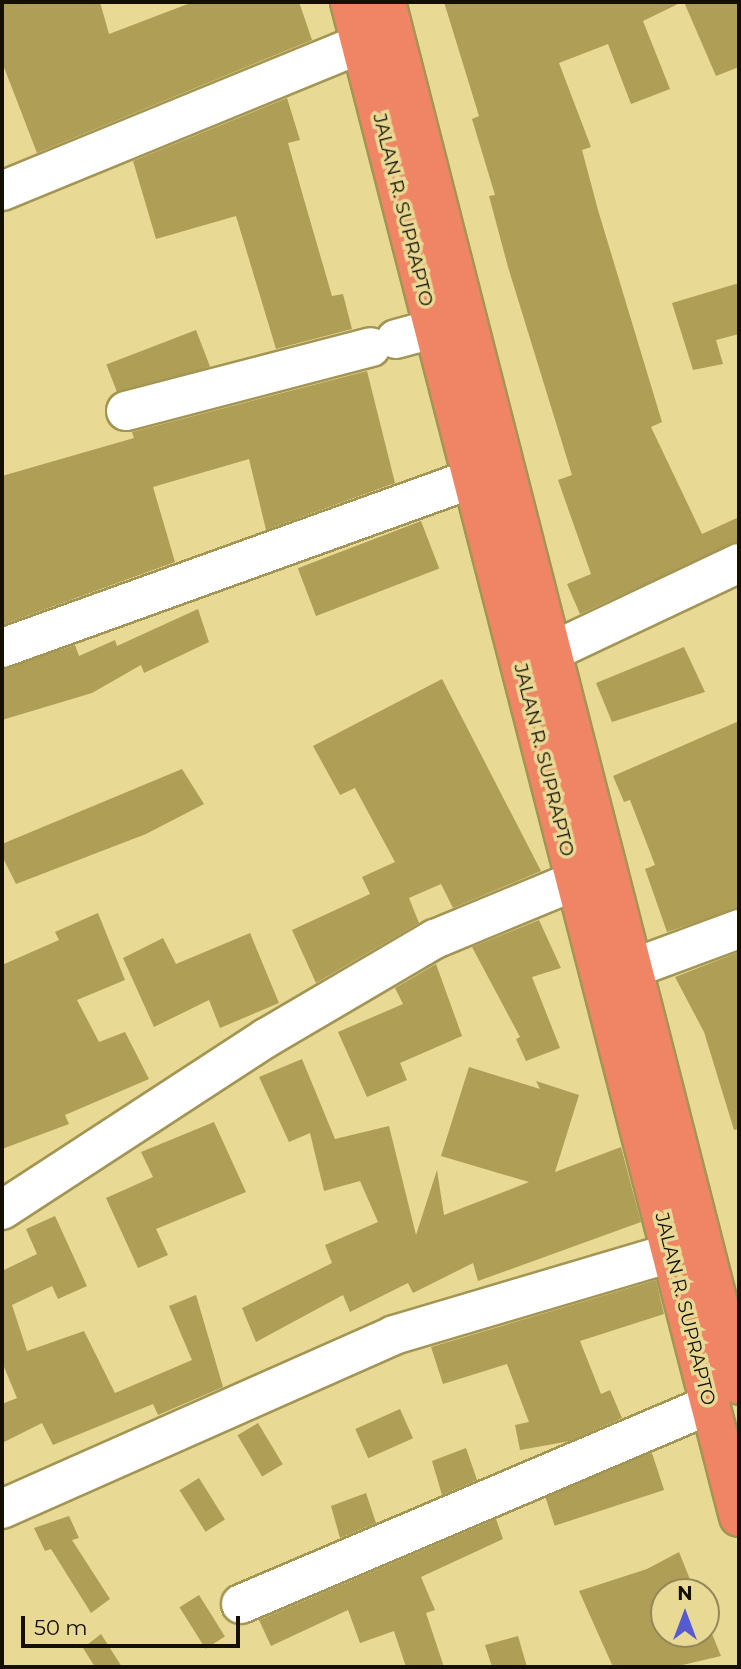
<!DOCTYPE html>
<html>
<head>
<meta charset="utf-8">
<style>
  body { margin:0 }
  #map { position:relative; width:741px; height:1669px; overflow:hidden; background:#e8d995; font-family:Montserrat,sans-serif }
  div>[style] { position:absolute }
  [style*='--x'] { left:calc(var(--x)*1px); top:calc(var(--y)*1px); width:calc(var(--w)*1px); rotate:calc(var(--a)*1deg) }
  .building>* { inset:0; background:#af9e55; transform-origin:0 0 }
  .roads { filter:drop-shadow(2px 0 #a39553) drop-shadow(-2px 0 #a39553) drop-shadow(0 2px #a39553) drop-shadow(0 -2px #a39553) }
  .minor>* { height:38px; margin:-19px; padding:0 19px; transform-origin:19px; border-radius:19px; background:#fff }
  .highway>* { height:38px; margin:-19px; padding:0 19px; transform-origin:19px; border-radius:19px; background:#f08565 }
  span { translate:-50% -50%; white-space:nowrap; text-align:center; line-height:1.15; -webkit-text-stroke:7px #e8d995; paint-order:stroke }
  .street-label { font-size:19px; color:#150f00 }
  .frame { position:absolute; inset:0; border:4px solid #150f00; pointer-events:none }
  .north { position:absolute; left:650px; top:1578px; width:70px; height:70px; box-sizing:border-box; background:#e8d995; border:2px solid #948859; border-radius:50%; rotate:0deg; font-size:19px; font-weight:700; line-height:28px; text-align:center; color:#150f00 }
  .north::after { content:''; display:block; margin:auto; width:24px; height:32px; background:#575bd2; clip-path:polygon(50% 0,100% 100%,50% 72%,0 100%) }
  .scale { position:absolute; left:21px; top:1616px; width:219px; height:32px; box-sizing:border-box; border:4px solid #150f00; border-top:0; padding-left:9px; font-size:21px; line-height:24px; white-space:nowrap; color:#150f00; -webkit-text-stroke:5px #e8d995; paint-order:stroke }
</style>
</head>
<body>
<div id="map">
  <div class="building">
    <i style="clip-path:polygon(2px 2px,100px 2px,109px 34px,193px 2px,299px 2px,312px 40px,37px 153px,2px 62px)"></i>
    <i style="clip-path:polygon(444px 2px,682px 2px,643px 21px,670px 89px,631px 104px,608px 44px,559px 63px,591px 147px,582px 150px,598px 210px,662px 422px,651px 427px,702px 534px,739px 517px,739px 541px,580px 614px,567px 584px,591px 574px,558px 480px,572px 475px,508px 267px,489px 196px,495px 195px,472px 119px,479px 116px)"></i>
    <i style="clip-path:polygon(684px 2px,739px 2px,739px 67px,716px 76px)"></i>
    <i style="clip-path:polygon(287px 98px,300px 140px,288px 143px,303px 196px,332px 296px,343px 294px,352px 329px,276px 349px,236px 216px,156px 239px,133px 161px)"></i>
    <i style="clip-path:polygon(739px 283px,739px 334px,716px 340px,723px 364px,693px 370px,672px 303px)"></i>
    <i style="left:196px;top:330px;width:39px;height:96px;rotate:69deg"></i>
    <i style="clip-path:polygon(367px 371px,395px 483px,266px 530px,249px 459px,153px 487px,175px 562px,2px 625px,2px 476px,134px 438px,132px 432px)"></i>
    <i style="left:421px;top:521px;width:51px;height:132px;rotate:69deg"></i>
    <i style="clip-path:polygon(198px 609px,209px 642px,144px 673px,141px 665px,92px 693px,2px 720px,2px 669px,75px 645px,79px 656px,115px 640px,117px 646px)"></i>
    <i style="clip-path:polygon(684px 647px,705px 692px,612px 722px,596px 683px)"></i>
    <i style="clip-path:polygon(442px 679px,541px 871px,453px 908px,441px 884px,409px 898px,419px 923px,316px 983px,292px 930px,370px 894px,362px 877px,395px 862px,355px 788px,340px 795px,313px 746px)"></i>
    <i style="clip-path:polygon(739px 721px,739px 908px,667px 932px,645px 869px,655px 865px,630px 800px,624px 802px,613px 776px)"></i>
    <i style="clip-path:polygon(182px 769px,204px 804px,146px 834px,16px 884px,2px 856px,2px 844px)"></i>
    <i style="clip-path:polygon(98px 913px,125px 980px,77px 1000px,99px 1042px,125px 1032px,149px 1079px,65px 1115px,69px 1124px,2px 1149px,2px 965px,59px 940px,55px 932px)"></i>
    <i style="clip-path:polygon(539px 920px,561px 968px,532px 977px,560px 1048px,526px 1061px,516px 1039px,520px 1037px,472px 947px)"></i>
    <i style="clip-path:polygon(250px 933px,279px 1003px,220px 1028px,209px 1000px,154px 1027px,123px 958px,163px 938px,176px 964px)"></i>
    <i style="clip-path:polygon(739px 952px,739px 1129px,734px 1130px,704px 1032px,675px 977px)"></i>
    <i style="clip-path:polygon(436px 964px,462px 1036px,400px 1063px,407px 1080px,367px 1097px,338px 1032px,403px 1004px,395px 988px)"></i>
    <i style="clip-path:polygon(302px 1059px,335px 1139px,389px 1126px,416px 1235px,437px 1170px,444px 1215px,529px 1182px,441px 1156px,469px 1067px,540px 1089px,536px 1081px,579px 1095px,555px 1172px,621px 1147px,641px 1222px,478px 1281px,473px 1263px,413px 1293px,408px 1283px,350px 1312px,343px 1295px,256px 1342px,242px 1308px,332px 1263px,325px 1245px,378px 1222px,360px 1181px,324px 1191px,310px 1133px,289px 1142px,259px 1077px)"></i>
    <i style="clip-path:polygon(214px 1122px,246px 1192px,156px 1229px,168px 1255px,138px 1268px,106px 1198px,153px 1177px,141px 1152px)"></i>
    <i style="clip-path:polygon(55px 1216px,87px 1286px,58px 1299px,52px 1286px,12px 1305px,27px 1351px,84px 1331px,115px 1393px,192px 1360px,169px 1306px,196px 1295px,223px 1387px,158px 1415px,153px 1404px,53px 1445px,42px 1423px,2px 1443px,2px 1404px,17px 1398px,2px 1362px,2px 1271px,37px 1254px,26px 1229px)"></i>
    <i style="clip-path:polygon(656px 1280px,664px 1314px,580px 1341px,601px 1394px,610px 1390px,622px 1418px,570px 1441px,520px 1450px,515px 1425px,529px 1422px,507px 1364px,443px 1384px,431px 1347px)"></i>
    <i style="left:400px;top:1409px;width:32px;height:49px;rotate:66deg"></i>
    <i style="left:258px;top:1423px;width:48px;height:24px;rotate:59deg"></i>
    <i style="clip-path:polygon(466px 1448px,477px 1480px,442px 1495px,432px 1461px)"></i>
    <i style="left:652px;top:1453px;width:39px;height:115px;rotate:72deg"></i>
    <i style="left:199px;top:1478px;width:49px;height:23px;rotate:58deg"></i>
    <i style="clip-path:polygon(366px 1493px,376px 1523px,340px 1538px,331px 1506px)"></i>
    <i style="clip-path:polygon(69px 1516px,79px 1538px,72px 1540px,110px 1599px,91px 1613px,51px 1549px,45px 1551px,34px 1528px)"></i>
    <i style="clip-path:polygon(496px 1519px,503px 1539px,421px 1577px,435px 1610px,426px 1613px,444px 1667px,406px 1667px,394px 1631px,360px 1643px,348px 1610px,271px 1646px,259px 1620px)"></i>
    <i style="clip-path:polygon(679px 1552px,695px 1592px,664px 1592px,664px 1634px,706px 1634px,706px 1619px,721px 1656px,674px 1667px,613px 1667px,579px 1591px,647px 1569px)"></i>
    <i style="left:199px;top:1595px;width:49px;height:23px;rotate:58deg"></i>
    <i style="clip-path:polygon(101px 1634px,122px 1667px,95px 1667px,83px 1648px)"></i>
    <i style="clip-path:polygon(518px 1636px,527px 1667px,492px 1667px,485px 1645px)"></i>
  </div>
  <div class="roads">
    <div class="minor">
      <i style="--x:2;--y:191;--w:388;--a:-22.3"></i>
      <i style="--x:396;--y:339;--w:38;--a:-15"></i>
      <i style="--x:126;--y:411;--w:253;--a:-14.6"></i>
      <i style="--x:2;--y:648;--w:499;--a:-19.8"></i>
      <i style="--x:551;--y:652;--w:208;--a:-25.3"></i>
      <i style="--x:631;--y:969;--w:115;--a:-20.3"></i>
      <i style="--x:2;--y:1210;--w:315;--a:-33.1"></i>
      <i style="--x:266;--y:1038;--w:196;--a:-30.4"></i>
      <i style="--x:435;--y:939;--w:152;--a:-22.5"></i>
      <i style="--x:2;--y:1509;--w:429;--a:-23.9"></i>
      <i style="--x:394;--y:1335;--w:288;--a:-16.5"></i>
      <i style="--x:241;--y:1604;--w:509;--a:-23.04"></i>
    </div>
    <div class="highway">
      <i style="--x:350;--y:2;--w:1564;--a:75.6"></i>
      <i style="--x:386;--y:2;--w:1427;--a:75.68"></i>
    </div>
  </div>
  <div class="street-label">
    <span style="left:403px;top:210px;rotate:76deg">JALAN R. SUPRAPTO</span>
    <span style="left:544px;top:760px;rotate:76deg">JALAN R. SUPRAPTO</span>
    <span style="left:685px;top:1309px;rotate:76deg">JALAN R. SUPRAPTO</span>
  </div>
  <div class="frame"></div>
  <div class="north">N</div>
  <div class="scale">50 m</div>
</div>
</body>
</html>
